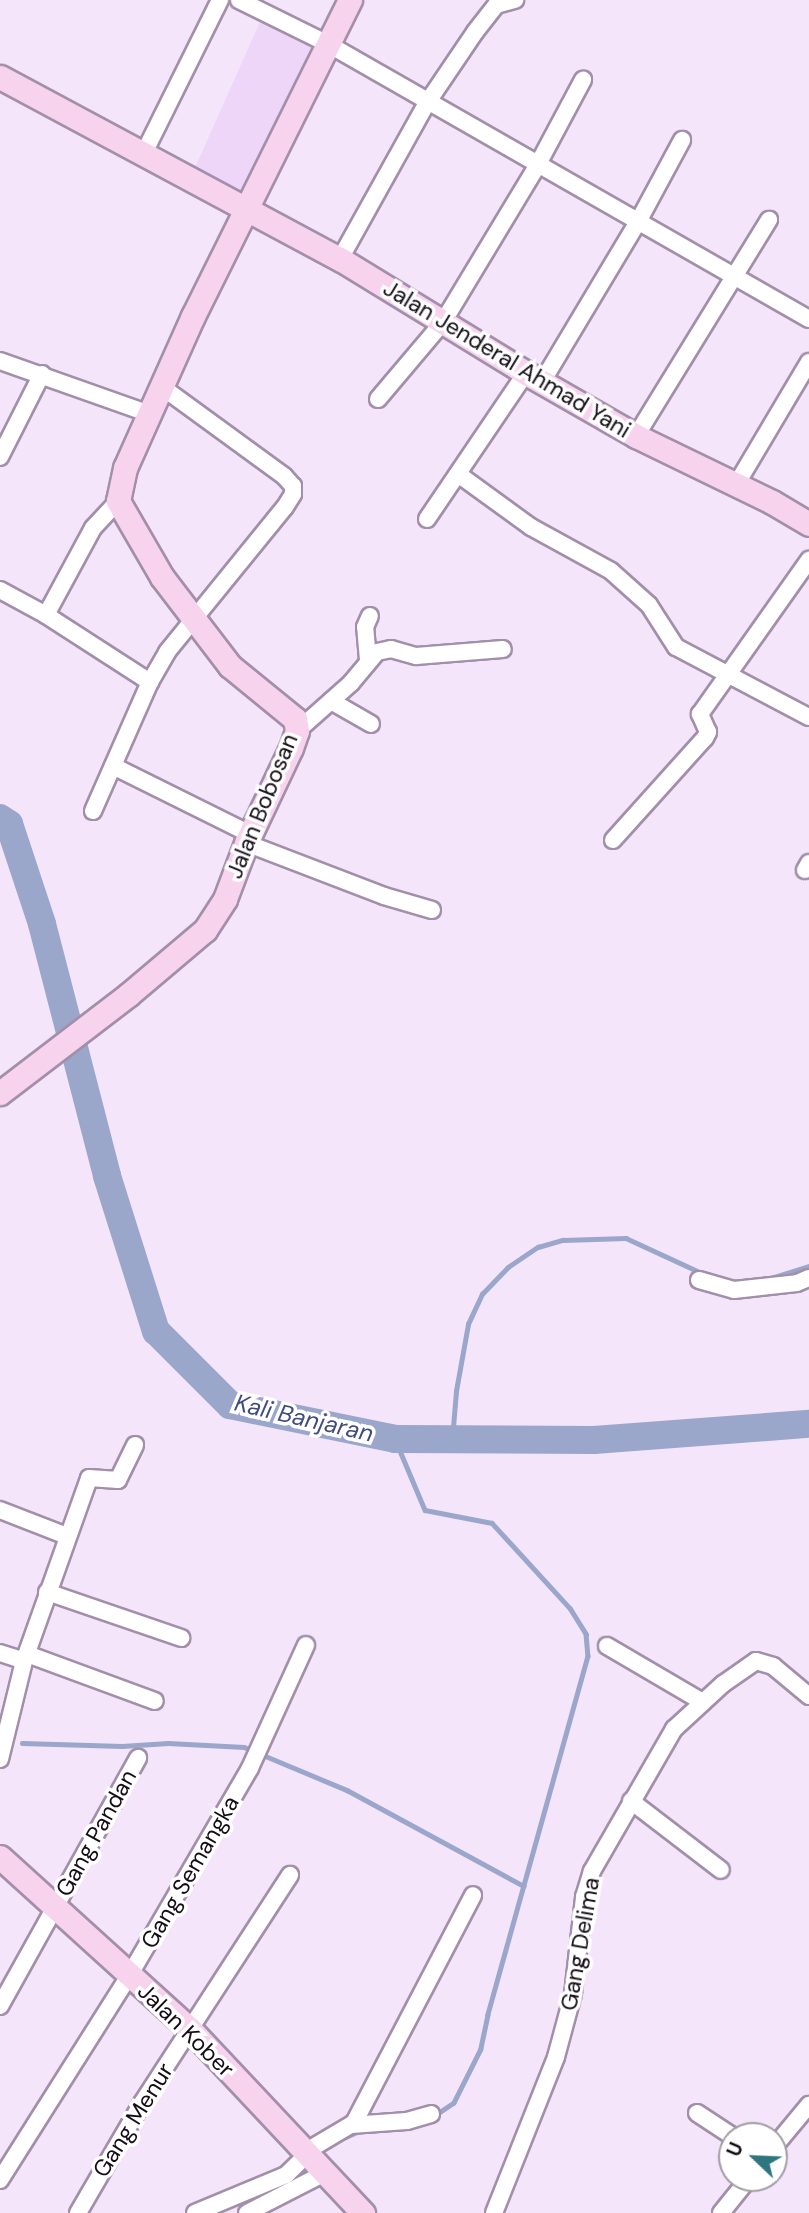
<!DOCTYPE html>
<html>
<head>
<meta charset="utf-8">
<style>
  body { margin:0 }
  #map { position:relative; width:809px; height:2213px; overflow:hidden; background:#f4e5fb; font-family:"DM Sans",sans-serif }
  div>[style] { position:absolute }
  [style*='--x'] { left:calc(var(--x)*1px); top:calc(var(--y)*1px); width:calc(var(--w)*1px); rotate:calc(var(--a)*1deg) }
  .built>* { inset:0; background:#eed6f8; transform-origin:0 0 }
  .stream>* { height:4.5px; margin:-2.25px; padding:0 2.25px; transform-origin:2.25px; border-radius:2.25px; background:#9ba6cb }
  .river>* { height:28px; margin:-14px; padding:0 14px; transform-origin:14px; border-radius:14px; background:#9ba6cb }
  .roads { filter:drop-shadow(2px 0 #a28faa) drop-shadow(-2px 0 #a28faa) drop-shadow(0 2px #a28faa) drop-shadow(0 -2px #a28faa) }
  .street>* { height:16px; margin:-8px; padding:0 8px; transform-origin:8px; border-radius:8px; background:#fff }
  .secondary>* { height:23px; margin:-11.5px; padding:0 11.5px; transform-origin:11.5px; border-radius:11.5px; background:#f7d3ee }
  span { translate:-50% -50%; white-space:nowrap; text-align:center; line-height:1.15; -webkit-text-stroke:7px #fff; paint-order:stroke }
  .street-label { font-size:23px; color:#140d16 }
  .water-label { font-size:24px; color:#404c7e; font-style:italic }
  .north { position:absolute; left:718px; top:2122px; width:70px; height:70px; box-sizing:border-box; background:#fff; border:2px solid #a19ea2; border-radius:50%; rotate:293deg; font-size:19px; font-weight:700; line-height:28px; text-align:center; color:#140d16 }
  .north::after { content:''; display:block; margin:auto; width:24px; height:32px; background:#2e767f; clip-path:polygon(50% 0,100% 100%,50% 72%,0 100%) }
</style>
</head>
<body>
<div id="map">
  <div class="built">
    <i style="left:263px;top:15px;width:71px;height:177px;rotate:24deg"></i>
  </div>
  <div class="stream">
    <i style="--x:768;--y:1279;--w:43;--a:-17.6"></i>
    <i style="--x:395;--y:1439;--w:77;--a:67.1"></i>
    <i style="--x:425;--y:1510;--w:68;--a:11"></i>
    <i style="--x:492;--y:1523;--w:115;--a:47.5"></i>
    <i style="--x:570;--y:1608;--w:31;--a:58"></i>
    <i style="--x:586;--y:1634;--w:22;--a:85"></i>
    <i style="--x:588;--y:1656;--w:373;--a:105.6"></i>
    <i style="--x:488;--y:2015;--w:35;--a:102"></i>
    <i style="--x:481;--y:2049;--w:60;--a:116.6"></i>
    <i style="--x:454;--y:2103;--w:23;--a:146"></i>
    <i style="--x:452;--y:1439;--w:48;--a:-85.2"></i>
    <i style="--x:456;--y:1391;--w:68;--a:-79.8"></i>
    <i style="--x:468;--y:1324;--w:33;--a:-65"></i>
    <i style="--x:482;--y:1294;--w:37;--a:-46"></i>
    <i style="--x:508;--y:1267;--w:36;--a:-34"></i>
    <i style="--x:538;--y:1247;--w:26;--a:-16"></i>
    <i style="--x:563;--y:1240;--w:63;--a:-1.8"></i>
    <i style="--x:626;--y:1238;--w:86;--a:24.8"></i>
    <i style="--x:22;--y:1743;--w:100;--a:1.7"></i>
    <i style="--x:122;--y:1746;--w:46;--a:-3.7"></i>
    <i style="--x:168;--y:1743;--w:76;--a:3"></i>
    <i style="--x:244;--y:1747;--w:112;--a:22.7"></i>
    <i style="--x:347;--y:1790;--w:201;--a:28.5"></i>
    <i style="--x:341;--y:2139;--w:20;--a:-24"></i>
  </div>
  <div class="river">
    <i style="--x:0;--y:818;--w:11;--a:34"></i>
    <i style="--x:9;--y:824;--w:105;--a:71.7"></i>
    <i style="--x:42;--y:924;--w:260;--a:75.5"></i>
    <i style="--x:107;--y:1176;--w:163;--a:72.5"></i>
    <i style="--x:156;--y:1331;--w:105;--a:45"></i>
    <i style="--x:230;--y:1405;--w:168;--a:11.6"></i>
    <i style="--x:395;--y:1439;--w:199;--a:0.3"></i>
    <i style="--x:594;--y:1440;--w:216;--a:-4.3"></i>
  </div>
  <div class="roads">
    <div class="street">
      <i style="--x:239;--y:0;--w:99;--a:26.3"></i>
      <i style="--x:328;--y:44;--w:554;--a:29.76"></i>
      <i style="--x:144;--y:153;--w:171;--a:-63.6"></i>
      <i style="--x:340;--y:259;--w:179;--a:-60.9"></i>
      <i style="--x:427;--y:103;--w:86;--a:-55.9"></i>
      <i style="--x:475;--y:32;--w:34;--a:-52"></i>
      <i style="--x:496;--y:5;--w:20;--a:-15"></i>
      <i style="--x:0;--y:361;--w:159;--a:19.5"></i>
      <i style="--x:542;--y:382;--w:189;--a:-59.1"></i>
      <i style="--x:639;--y:220;--w:91;--a:-61.7"></i>
      <i style="--x:378;--y:399;--w:101;--a:-49.8"></i>
      <i style="--x:443;--y:322;--w:182;--a:-58.9"></i>
      <i style="--x:537;--y:166;--w:98;--a:-61.9"></i>
      <i style="--x:636;--y:436;--w:254;--a:-58.4"></i>
      <i style="--x:0;--y:457;--w:93;--a:-63.2"></i>
      <i style="--x:458;--y:474;--w:90;--a:36"></i>
      <i style="--x:531;--y:527;--w:91;--a:28.8"></i>
      <i style="--x:611;--y:571;--w:51;--a:41.8"></i>
      <i style="--x:649;--y:605;--w:50;--a:57.3"></i>
      <i style="--x:676;--y:647;--w:150;--a:27.8"></i>
      <i style="--x:736;--y:485;--w:143;--a:-59.3"></i>
      <i style="--x:427;--y:519;--w:176;--a:-55.9"></i>
      <i style="--x:0;--y:590;--w:52;--a:28.5"></i>
      <i style="--x:46;--y:615;--w:124;--a:32.8"></i>
      <i style="--x:46;--y:615;--w:99;--a:-61.6"></i>
      <i style="--x:93;--y:528;--w:37;--a:-47"></i>
      <i style="--x:368;--y:660;--w:33;--a:-95"></i>
      <i style="--x:365;--y:627;--w:12;--a:-66"></i>
      <i style="--x:331;--y:701;--w:46;--a:29.9"></i>
      <i style="--x:297;--y:731;--w:72;--a:-41.6"></i>
      <i style="--x:351;--y:683;--w:40;--a:-50"></i>
      <i style="--x:377;--y:652;--w:14;--a:-12"></i>
      <i style="--x:391;--y:649;--w:26;--a:16"></i>
      <i style="--x:416;--y:656;--w:87;--a:-4.6"></i>
      <i style="--x:113;--y:766;--w:153;--a:26.4"></i>
      <i style="--x:93;--y:811;--w:141;--a:-66.2"></i>
      <i style="--x:150;--y:682;--w:34;--a:-60"></i>
      <i style="--x:167;--y:652;--w:187;--a:-50.9"></i>
      <i style="--x:285;--y:507;--w:15;--a:-58"></i>
      <i style="--x:293;--y:494;--w:8;--a:-90"></i>
      <i style="--x:293;--y:486;--w:13;--a:-132"></i>
      <i style="--x:284;--y:476;--w:151;--a:-143.9"></i>
      <i style="--x:613;--y:840;--w:137;--a:-48"></i>
      <i style="--x:705;--y:738;--w:7;--a:-63"></i>
      <i style="--x:708;--y:732;--w:20;--a:-114"></i>
      <i style="--x:700;--y:714;--w:189;--a:-54.7"></i>
      <i style="--x:246;--y:843;--w:148;--a:21"></i>
      <i style="--x:384;--y:896;--w:50;--a:16.3"></i>
      <i style="--x:805;--y:870;--w:8;--a:-60"></i>
      <i style="--x:699;--y:1280;--w:36;--a:16"></i>
      <i style="--x:734;--y:1290;--w:63;--a:-6.3"></i>
      <i style="--x:797;--y:1283;--w:13;--a:-23"></i>
      <i style="--x:0;--y:1510;--w:72;--a:21.2"></i>
      <i style="--x:47;--y:1592;--w:142;--a:18.9"></i>
      <i style="--x:607;--y:1646;--w:111;--a:30.3"></i>
      <i style="--x:0;--y:1653;--w:25;--a:18"></i>
      <i style="--x:27;--y:1654;--w:136;--a:20.2"></i>
      <i style="--x:0;--y:1759;--w:101;--a:-76.2"></i>
      <i style="--x:24;--y:1661;--w:194;--a:-70.4"></i>
      <i style="--x:89;--y:1478;--w:29;--a:4"></i>
      <i style="--x:118;--y:1480;--w:39;--a:-64"></i>
      <i style="--x:631;--y:1801;--w:113;--a:37.5"></i>
      <i style="--x:0;--y:2006;--w:284;--a:-60.9"></i>
      <i style="--x:697;--y:2113;--w:42;--a:33.3"></i>
      <i style="--x:351;--y:2125;--w:56;--a:-4.1"></i>
      <i style="--x:407;--y:2121;--w:25;--a:-16"></i>
      <i style="--x:774;--y:2147;--w:55;--a:-50.2"></i>
      <i style="--x:305;--y:2152;--w:57;--a:-30.6"></i>
      <i style="--x:354;--y:2123;--w:257;--a:-62.4"></i>
      <i style="--x:0;--y:2180;--w:241;--a:-57.7"></i>
      <i style="--x:129;--y:1976;--w:241;--a:-59.8"></i>
      <i style="--x:250;--y:1768;--w:135;--a:-65.5"></i>
      <i style="--x:78;--y:2213;--w:127;--a:-59.8"></i>
      <i style="--x:142;--y:2103;--w:272;--a:-57"></i>
      <i style="--x:195;--y:2213;--w:99;--a:-22.7"></i>
      <i style="--x:286;--y:2175;--w:29;--a:-44"></i>
      <i style="--x:247;--y:2213;--w:85;--a:-27.2"></i>
      <i style="--x:494;--y:2213;--w:168;--a:-68.3"></i>
      <i style="--x:556;--y:2057;--w:65;--a:-74.9"></i>
      <i style="--x:573;--y:1994;--w:98;--a:-83.5"></i>
      <i style="--x:584;--y:1897;--w:27;--a:-73"></i>
      <i style="--x:592;--y:1871;--w:164;--a:-60"></i>
      <i style="--x:674;--y:1729;--w:67;--a:-42.6"></i>
      <i style="--x:723;--y:1684;--w:40;--a:-34.9"></i>
      <i style="--x:756;--y:1661;--w:18;--a:16"></i>
      <i style="--x:773;--y:1666;--w:47;--a:39.8"></i>
      <i style="--x:721;--y:2213;--w:45;--a:-51.3"></i>
    </div>
    <div class="secondary">
      <i style="--x:0;--y:77;--w:386;--a:28.2"></i>
      <i style="--x:340;--y:259;--w:218;--a:31.5"></i>
      <i style="--x:526;--y:373;--w:127;--a:29.8"></i>
      <i style="--x:636;--y:436;--w:151;--a:25.9"></i>
      <i style="--x:772;--y:502;--w:43;--a:30.7"></i>
      <i style="--x:0;--y:1093;--w:161;--a:-37.4"></i>
      <i style="--x:128;--y:995;--w:101;--a:-40.2"></i>
      <i style="--x:205;--y:930;--w:37;--a:-57"></i>
      <i style="--x:225;--y:899;--w:60;--a:-69.4"></i>
      <i style="--x:246;--y:843;--w:105;--a:-64.7"></i>
      <i style="--x:291;--y:748;--w:18;--a:-71"></i>
      <i style="--x:297;--y:731;--w:12;--a:-99"></i>
      <i style="--x:295;--y:719;--w:84;--a:-140.8"></i>
      <i style="--x:230;--y:666;--w:112;--a:-127.4"></i>
      <i style="--x:162;--y:577;--w:88;--a:-120.1"></i>
      <i style="--x:118;--y:501;--w:34;--a:-78"></i>
      <i style="--x:125;--y:468;--w:167;--a:-65.9"></i>
      <i style="--x:193;--y:316;--w:353;--a:-63.6"></i>
      <i style="--x:0;--y:1857;--w:256;--a:42.2"></i>
      <i style="--x:190;--y:2029;--w:253;--a:46.8"></i>
    </div>
  </div>
  <div class="street-label">
    <span style="left:507px;top:359px;rotate:31deg">Jalan Jenderal Ahmad Yani</span>
    <span style="left:262px;top:806px;rotate:-68deg">Jalan Bobosan</span>
    <span style="left:96px;top:1833px;rotate:-61deg">Gang Pandan</span>
    <span style="left:190px;top:1872px;rotate:-60deg">Gang Semangka</span>
    <span style="left:580px;top:1944px;rotate:-80deg">Gang Delima</span>
    <span style="left:186px;top:2030px;rotate:44deg">Jalan Kober</span>
    <span style="left:133px;top:2120px;rotate:-58deg">Gang Menur</span>
  </div>
  <div class="water-label">
    <span style="left:304px;top:1418px;rotate:13deg">Kali Banjaran</span>
  </div>
  <div class="north">U</div>
</div>
</body>
</html>
